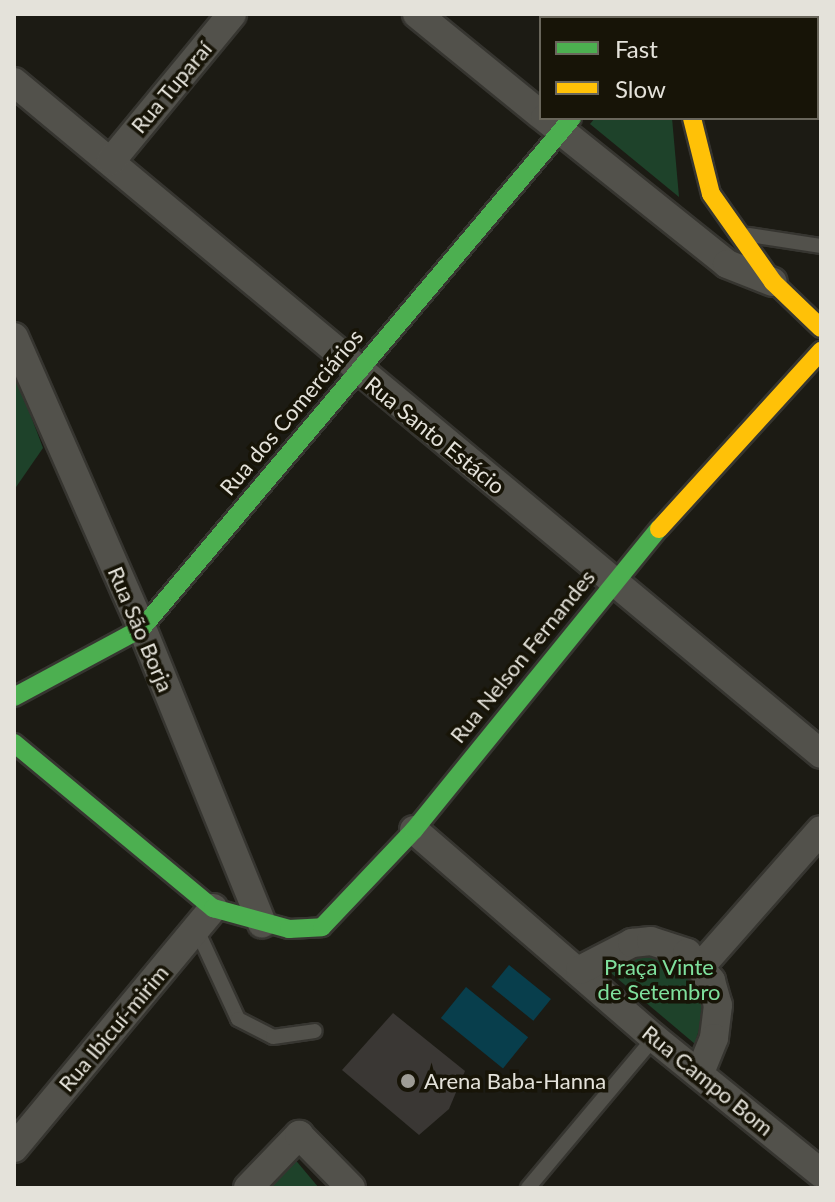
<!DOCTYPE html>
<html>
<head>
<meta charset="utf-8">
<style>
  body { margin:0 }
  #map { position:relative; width:835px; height:1202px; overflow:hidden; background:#1c1b14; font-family:Lato,sans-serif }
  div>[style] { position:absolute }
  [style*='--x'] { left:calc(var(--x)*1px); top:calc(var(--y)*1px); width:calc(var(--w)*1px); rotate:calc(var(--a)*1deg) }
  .green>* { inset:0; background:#1e422a }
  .water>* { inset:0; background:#083e4c; transform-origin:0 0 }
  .building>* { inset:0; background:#3a3734 }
  .roads { filter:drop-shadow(2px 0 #363530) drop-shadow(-2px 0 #363530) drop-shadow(0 2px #363530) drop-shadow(0 -2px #363530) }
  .lane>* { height:14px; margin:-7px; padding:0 7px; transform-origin:7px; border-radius:7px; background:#52514b }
  .street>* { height:28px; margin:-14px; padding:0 14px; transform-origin:14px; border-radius:14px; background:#52514b }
  .fast>* { height:18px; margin:-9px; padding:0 9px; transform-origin:9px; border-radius:9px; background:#4caf50 }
  .slow>* { height:18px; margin:-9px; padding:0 9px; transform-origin:9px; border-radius:9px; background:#ffc107 }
  .dots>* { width:22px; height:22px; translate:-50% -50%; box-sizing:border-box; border:4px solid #171407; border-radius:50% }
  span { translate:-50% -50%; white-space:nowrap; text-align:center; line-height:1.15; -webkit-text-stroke:7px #171407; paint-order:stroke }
  .street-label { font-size:22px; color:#e4e2da }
  .park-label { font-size:22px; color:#7fe09d }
  .poi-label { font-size:22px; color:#e4e2da }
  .left { translate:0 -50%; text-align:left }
  .frame { position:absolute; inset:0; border:16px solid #e4e2da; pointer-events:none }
  .legend { position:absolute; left:539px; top:16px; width:280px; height:104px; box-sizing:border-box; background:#171407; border:2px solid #69665b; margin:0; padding:10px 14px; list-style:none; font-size:24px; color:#e4e2da }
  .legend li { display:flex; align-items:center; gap:16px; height:40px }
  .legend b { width:40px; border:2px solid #69665b }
</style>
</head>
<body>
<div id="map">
  <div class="green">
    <i style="clip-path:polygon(595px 118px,672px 118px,679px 197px,590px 124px)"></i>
    <i style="clip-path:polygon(14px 371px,43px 448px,14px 490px)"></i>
    <i style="clip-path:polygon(664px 951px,703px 988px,706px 1004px,695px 1044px,599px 963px)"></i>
    <i style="clip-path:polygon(293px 1157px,319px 1188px,264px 1188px)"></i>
  </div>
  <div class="water">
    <i style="left:509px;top:965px;width:54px;height:28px;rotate:39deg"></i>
    <i style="left:466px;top:987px;width:80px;height:40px;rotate:39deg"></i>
  </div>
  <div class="building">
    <i style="clip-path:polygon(393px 1013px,465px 1071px,449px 1109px,419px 1135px,342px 1070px)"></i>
  </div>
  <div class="roads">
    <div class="lane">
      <i style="--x:749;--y:235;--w:73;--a:8.7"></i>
      <i style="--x:196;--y:928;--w:100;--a:65.2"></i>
      <i style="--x:238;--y:1019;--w:39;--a:27"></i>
      <i style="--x:273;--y:1037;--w:42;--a:-8.1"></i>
      <i style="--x:528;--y:1188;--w:196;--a:-50"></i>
    </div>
    <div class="street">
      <i style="--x:417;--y:14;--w:160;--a:39.2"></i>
      <i style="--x:14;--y:82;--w:1050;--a:39.78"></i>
      <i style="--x:545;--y:118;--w:233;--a:38.7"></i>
      <i style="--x:727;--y:264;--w:49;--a:21.4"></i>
      <i style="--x:111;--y:161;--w:190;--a:-50.5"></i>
      <i style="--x:14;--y:337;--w:318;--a:66.3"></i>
      <i style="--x:142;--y:628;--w:319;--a:67.9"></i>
      <i style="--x:414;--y:830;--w:318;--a:40.9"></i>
      <i style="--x:654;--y:1038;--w:215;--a:39"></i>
      <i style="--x:701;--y:966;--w:181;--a:-48.6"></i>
      <i style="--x:580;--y:970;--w:59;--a:-27.4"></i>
      <i style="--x:632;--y:943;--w:19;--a:-6"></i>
      <i style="--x:651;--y:941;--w:38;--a:18"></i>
      <i style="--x:687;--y:953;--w:37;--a:49"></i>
      <i style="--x:711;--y:981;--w:25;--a:74"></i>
      <i style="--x:718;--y:1005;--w:33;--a:97"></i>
      <i style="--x:714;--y:1038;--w:37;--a:112"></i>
      <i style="--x:14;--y:1148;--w:312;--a:-50.3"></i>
      <i style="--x:248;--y:1188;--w:74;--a:-46.1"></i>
      <i style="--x:299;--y:1135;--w:74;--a:45.5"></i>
    </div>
    <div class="fast">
      <i style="--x:655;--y:18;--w:6;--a:-45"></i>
      <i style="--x:706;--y:18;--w:4;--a:-63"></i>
      <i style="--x:14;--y:697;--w:145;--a:-28.3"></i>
      <i style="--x:142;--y:628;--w:667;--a:-49.86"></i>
      <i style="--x:14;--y:743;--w:259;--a:39.7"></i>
      <i style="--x:213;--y:908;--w:79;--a:15.4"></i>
      <i style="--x:289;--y:929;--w:33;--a:-3"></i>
      <i style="--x:322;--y:927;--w:134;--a:-46.5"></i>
      <i style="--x:414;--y:830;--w:388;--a:-50.9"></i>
    </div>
    <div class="slow">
      <i style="--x:692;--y:118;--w:78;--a:76"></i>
      <i style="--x:711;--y:194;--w:108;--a:54.8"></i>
      <i style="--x:773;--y:282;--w:66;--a:43.8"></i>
      <i style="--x:659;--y:529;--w:241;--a:-47.7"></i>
    </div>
  </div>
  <div class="dots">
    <i style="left:408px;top:1081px;background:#9e9c95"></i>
  </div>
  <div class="street-label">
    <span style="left:171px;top:87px;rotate:-50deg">Rua Tuparaí</span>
    <span style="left:291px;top:412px;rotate:-50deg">Rua dos Comerciários</span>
    <span style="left:435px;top:435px;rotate:39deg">Rua Santo Estácio</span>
    <span style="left:141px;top:629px;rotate:67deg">Rua São Borja</span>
    <span style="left:522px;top:656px;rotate:-51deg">Rua Nelson Fernandes</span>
    <span style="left:113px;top:1028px;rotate:-50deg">Rua Ibicuí-mirim</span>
    <span style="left:708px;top:1080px;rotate:39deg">Rua Campo Bom</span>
  </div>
  <div class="park-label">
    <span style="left:659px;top:979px">Praça Vinte<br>de Setembro</span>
  </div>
  <div class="poi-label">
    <span class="left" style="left:424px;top:1081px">Arena Baba-Hanna</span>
  </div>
  <div class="frame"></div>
  <ul class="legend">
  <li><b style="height:10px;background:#4caf50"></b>Fast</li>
  <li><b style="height:10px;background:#ffc107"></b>Slow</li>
  </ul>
</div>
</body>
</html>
